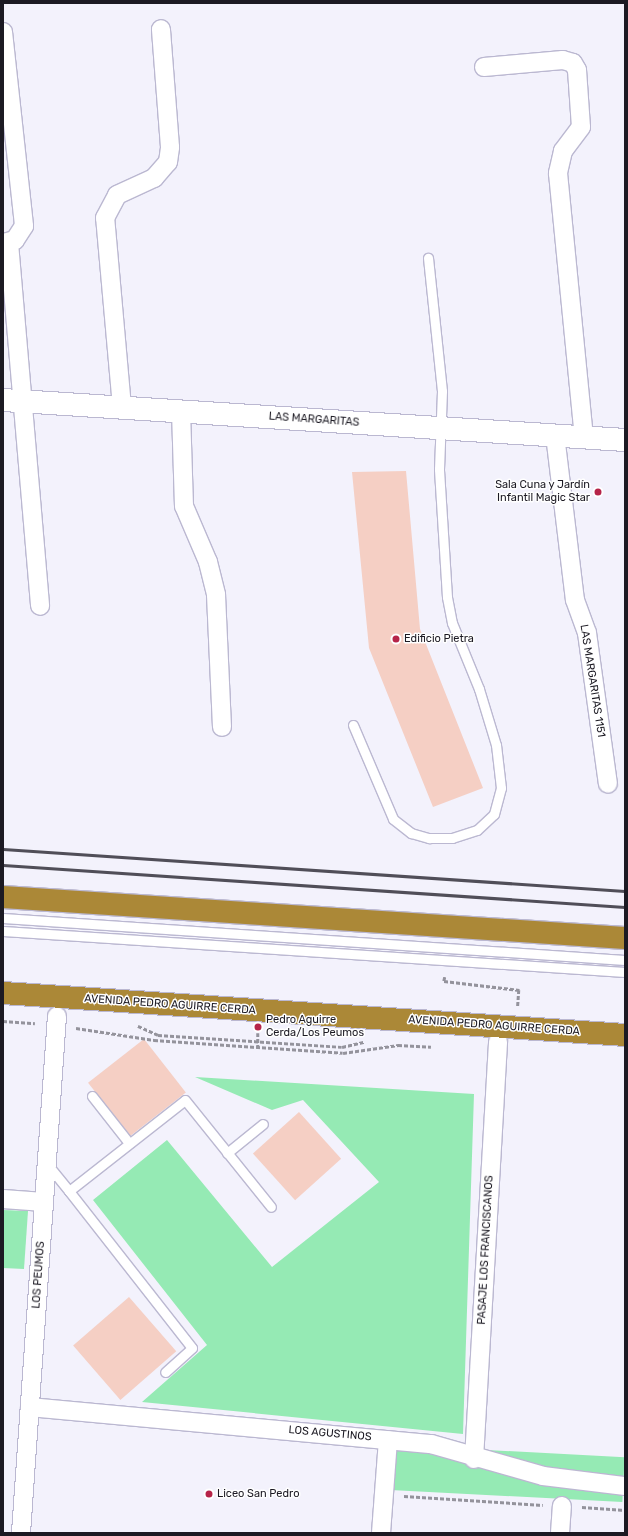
<!DOCTYPE html>
<html>
<head>
<meta charset="utf-8">
<style>
  body { margin:0 }
  #map { position:relative; width:628px; height:1536px; overflow:hidden; background:#f3f2fc; font-family:Rubik,sans-serif }
  div>[style] { position:absolute }
  [style*='--x'] { left:calc(var(--x)*1px); top:calc(var(--y)*1px); width:calc(var(--w)*1px); rotate:calc(var(--a)*1deg) }
  .green>* { inset:0; background:#95eab4; transform-origin:0 0 }
  .building>* { inset:0; background:#f5cfc4; transform-origin:0 0 }
  .path>* { height:2.5px; margin-top:-1.25px; transform-origin:0; background:repeating-linear-gradient(90deg,#94939c 0 4px,transparent 0 6px) }
  .roads { filter:drop-shadow(1px 0 #bbb8d1) drop-shadow(-1px 0 #bbb8d1) drop-shadow(0 1px #bbb8d1) drop-shadow(0 -1px #bbb8d1) }
  .lane>* { height:9px; margin:-4.5px; padding:0 4.5px; transform-origin:4.5px; border-radius:4.5px; background:#fff }
  .street>* { height:18px; margin:-9px; padding:0 9px; transform-origin:9px; border-radius:9px; background:#fff }
  .secondary>* { height:22px; margin:-11px; padding:0 11px; transform-origin:11px; border-radius:11px; background:#fff }
  .highway>* { height:22px; margin:-11px; padding:0 11px; transform-origin:11px; border-radius:11px; background:#ab8837 }
  .rail>* { height:3px; margin:-1.5px; padding:0 1.5px; transform-origin:1.5px; border-radius:1.5px; background:#504e58 }
  .dots>* { width:11px; height:11px; translate:-50% -50%; box-sizing:border-box; border:2px solid #fff; border-radius:50% }
  span { translate:-50% -50%; white-space:nowrap; text-align:center; line-height:1.15; -webkit-text-stroke:3px #fff; paint-order:stroke }
  .street-label { font-size:11px; color:#1c1a23 }
  .poi-label { font-size:11px; color:#1c1a23 }
  .right { translate:-100% -50%; text-align:right }
  .left { translate:0 -50%; text-align:left }
  .frame { position:absolute; inset:0; border:4px solid #1c1a23; pointer-events:none }
</style>
</head>
<body>
<div id="map">
  <div class="green">
    <i style="clip-path:polygon(195px 1077px,474px 1094px,463px 1434px,142px 1402px,207px 1345px,93px 1200px,167px 1140px,272px 1267px,379px 1182px,303px 1100px,272px 1110px)"></i>
    <i style="clip-path:polygon(3px 1210px,28px 1211px,24px 1269px,3px 1268px)"></i>
    <i style="left:393px;top:1445px;width:232px;height:45px;rotate:3deg"></i>
  </div>
  <div class="building">
    <i style="clip-path:polygon(406px 471px,420px 629px,483px 788px,433px 807px,369px 648px,352px 472px)"></i>
    <i style="left:144px;top:1039px;width:68px;height:71px;rotate:52deg"></i>
    <i style="left:299px;top:1112px;width:63px;height:62px;rotate:48deg"></i>
    <i style="left:129px;top:1297px;width:72px;height:74px;rotate:49deg"></i>
  </div>
  <div class="path">
    <i style="--x:445;--y:977;--w:4;--a:104"></i>
    <i style="--x:444;--y:981;--w:76;--a:6.8"></i>
    <i style="--x:519;--y:990;--w:16;--a:94"></i>
    <i style="--x:3;--y:1021;--w:32;--a:4"></i>
    <i style="--x:138;--y:1026;--w:22;--a:24"></i>
    <i style="--x:158;--y:1035;--w:184;--a:3.7"></i>
    <i style="--x:342;--y:1047;--w:23;--a:-13"></i>
    <i style="--x:76;--y:1028;--w:79;--a:8.7"></i>
    <i style="--x:154;--y:1040;--w:189;--a:3.9"></i>
    <i style="--x:343;--y:1053;--w:56;--a:-8.3"></i>
    <i style="--x:398;--y:1045;--w:33;--a:3"></i>
    <i style="--x:258;--y:1033;--w:15;--a:90"></i>
    <i style="--x:404;--y:1496;--w:139;--a:3.7"></i>
    <i style="--x:582;--y:1507;--w:43;--a:4"></i>
  </div>
  <div class="roads">
    <div class="lane">
      <i style="--x:353;--y:725;--w:102;--a:66.9"></i>
      <i style="--x:393;--y:819;--w:23;--a:38"></i>
      <i style="--x:411;--y:833;--w:19;--a:16"></i>
      <i style="--x:429;--y:838;--w:23;--a:0"></i>
      <i style="--x:452;--y:838;--w:26;--a:-18"></i>
      <i style="--x:477;--y:830;--w:23;--a:-43"></i>
      <i style="--x:494;--y:814;--w:27;--a:-75"></i>
      <i style="--x:501;--y:788;--w:43;--a:-96.6"></i>
      <i style="--x:496;--y:745;--w:59;--a:-106.9"></i>
      <i style="--x:479;--y:689;--w:71;--a:-112.2"></i>
      <i style="--x:452;--y:623;--w:26;--a:-101"></i>
      <i style="--x:447;--y:597;--w:128;--a:-93.6"></i>
      <i style="--x:439;--y:469;--w:78;--a:-87.8"></i>
      <i style="--x:442;--y:391;--w:134;--a:-96"></i>
      <i style="--x:3;--y:918;--w:623;--a:3.86"></i>
      <i style="--x:3;--y:931;--w:623;--a:3.77"></i>
      <i style="--x:92;--y:1096;--w:60;--a:51.8"></i>
      <i style="--x:227;--y:1153;--w:46;--a:-38.9"></i>
      <i style="--x:48;--y:1165;--w:33;--a:51"></i>
      <i style="--x:69;--y:1191;--w:147;--a:-38.1"></i>
      <i style="--x:185;--y:1100;--w:137;--a:51.2"></i>
      <i style="--x:69;--y:1191;--w:199;--a:51.9"></i>
      <i style="--x:192;--y:1348;--w:36;--a:138"></i>
    </div>
    <div class="street">
      <i style="--x:3;--y:32;--w:195;--a:83.8"></i>
      <i style="--x:24;--y:226;--w:17;--a:123"></i>
      <i style="--x:15;--y:240;--w:12;--a:166"></i>
      <i style="--x:484;--y:67;--w:79;--a:-5.1"></i>
      <i style="--x:563;--y:60;--w:10;--a:17"></i>
      <i style="--x:573;--y:63;--w:8;--a:60"></i>
      <i style="--x:577;--y:70;--w:57;--a:86"></i>
      <i style="--x:581;--y:127;--w:30;--a:127"></i>
      <i style="--x:563;--y:151;--w:23;--a:103"></i>
      <i style="--x:558;--y:173;--w:265;--a:84.4"></i>
      <i style="--x:9;--y:243;--w:364;--a:85.1"></i>
      <i style="--x:122;--y:407;--w:190;--a:-95.1"></i>
      <i style="--x:105;--y:218;--w:26;--a:-62"></i>
      <i style="--x:117;--y:195;--w:41;--a:-24.7"></i>
      <i style="--x:154;--y:178;--w:21;--a:-49"></i>
      <i style="--x:168;--y:162;--w:15;--a:-82"></i>
      <i style="--x:170;--y:147;--w:118;--a:-94.4"></i>
      <i style="--x:181;--y:411;--w:95;--a:88.2"></i>
      <i style="--x:184;--y:506;--w:61;--a:66.8"></i>
      <i style="--x:208;--y:562;--w:34;--a:76"></i>
      <i style="--x:216;--y:595;--w:132;--a:87.4"></i>
      <i style="--x:555;--y:435;--w:166;--a:83.1"></i>
      <i style="--x:575;--y:600;--w:35;--a:70"></i>
      <i style="--x:587;--y:633;--w:152;--a:82.1"></i>
      <i style="--x:3;--y:1199;--w:41;--a:4.2"></i>
      <i style="--x:30;--y:1407;--w:403;--a:5.3"></i>
      <i style="--x:431;--y:1444;--w:116;--a:15.9"></i>
      <i style="--x:543;--y:1476;--w:83;--a:7"></i>
      <i style="--x:474;--y:1459;--w:418;--a:-86.7"></i>
      <i style="--x:21;--y:1533;--w:518;--a:-86.02"></i>
      <i style="--x:381;--y:1533;--w:93;--a:-85.7"></i>
      <i style="--x:560;--y:1533;--w:27;--a:-86"></i>
    </div>
    <div class="secondary">
      <i style="--x:3;--y:400;--w:623;--a:3.68"></i>
    </div>
    <div class="highway">
      <i style="--x:3;--y:897;--w:623;--a:3.77"></i>
      <i style="--x:3;--y:993;--w:623;--a:3.86"></i>
    </div>
  </div>
  <div class="rail">
    <i style="--x:3;--y:849;--w:623;--a:3.86"></i>
    <i style="--x:3;--y:865;--w:623;--a:3.86"></i>
  </div>
  <div class="dots">
    <i style="left:598px;top:492px;background:#b62449"></i>
    <i style="left:396px;top:639px;background:#b62449"></i>
    <i style="left:258px;top:1027px;background:#b62449"></i>
    <i style="left:209px;top:1494px;background:#b62449"></i>
  </div>
  <div class="street-label">
    <span style="left:314px;top:420px;rotate:4deg">LAS MARGARITAS</span>
    <span style="left:592px;top:681px;rotate:81deg">LAS MARGARITAS 1151</span>
    <span style="left:170px;top:1005px;rotate:4deg">AVENIDA PEDRO AGUIRRE CERDA</span>
    <span style="left:494px;top:1026px;rotate:4deg">AVENIDA PEDRO AGUIRRE CERDA</span>
    <span style="left:486px;top:1250px;rotate:-87deg">PASAJE LOS FRANCISCANOS</span>
    <span style="left:39px;top:1275px;rotate:-86deg">LOS PEUMOS</span>
    <span style="left:330px;top:1434px;rotate:5deg">LOS AGUSTINOS</span>
  </div>
  <div class="poi-label">
    <span class="right" style="left:590px;top:492px">Sala Cuna y Jardín<br>Infantil Magic Star</span>
    <span class="left" style="left:404px;top:639px">Edificio Pietra</span>
    <span class="left" style="left:266px;top:1027px">Pedro Aguirre<br>Cerda/Los Peumos</span>
    <span class="left" style="left:217px;top:1494px">Liceo San Pedro</span>
  </div>
  <div class="frame"></div>
</div>
</body>
</html>
